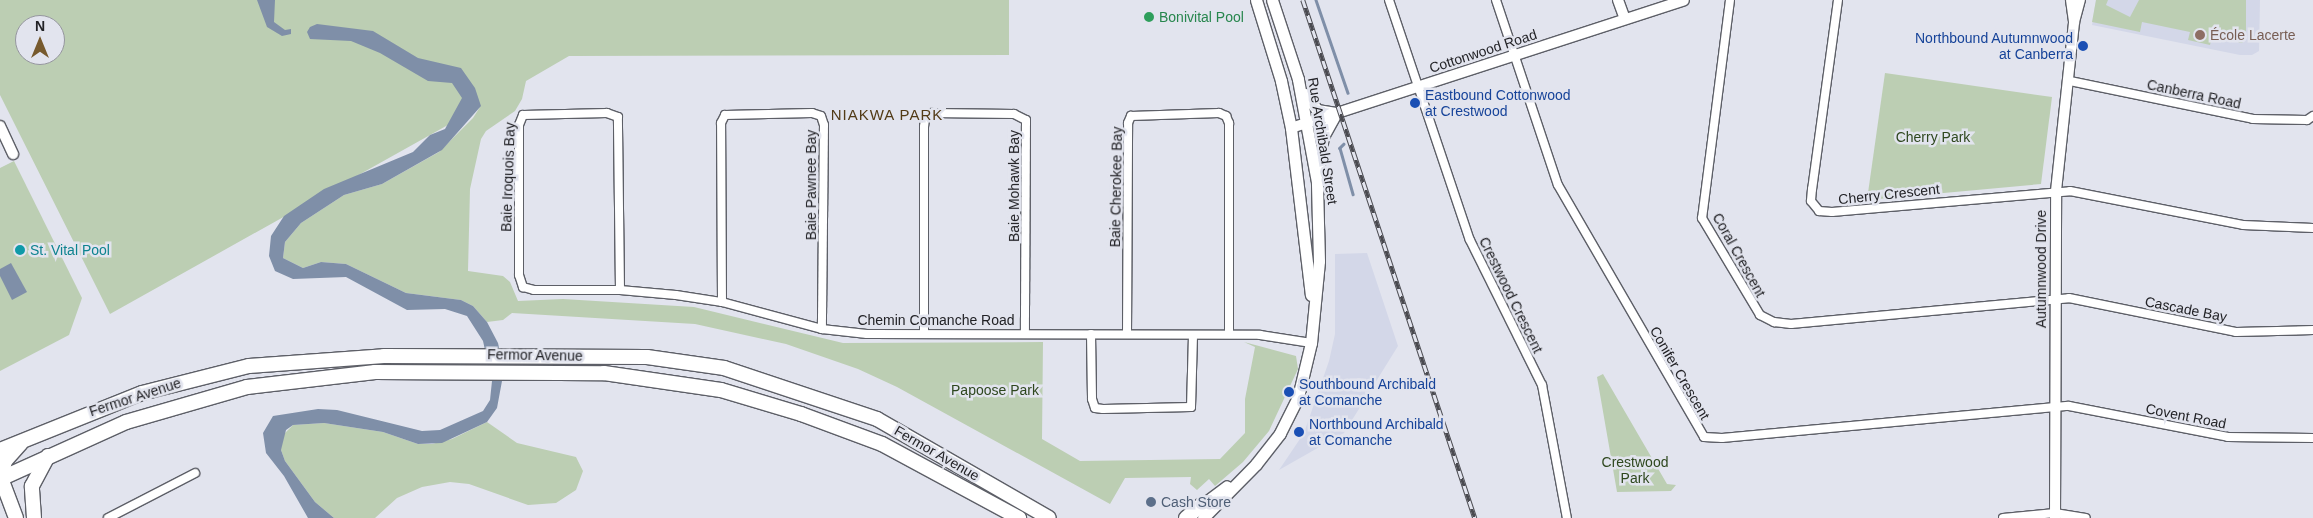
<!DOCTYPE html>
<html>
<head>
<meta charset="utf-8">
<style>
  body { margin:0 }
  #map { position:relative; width:2313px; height:518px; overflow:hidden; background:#e2e4ee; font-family:Arial,sans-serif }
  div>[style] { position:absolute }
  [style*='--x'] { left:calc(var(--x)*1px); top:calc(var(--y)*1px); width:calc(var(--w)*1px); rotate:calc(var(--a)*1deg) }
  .built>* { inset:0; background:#d3d7e8 }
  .green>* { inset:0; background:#bcceb3 }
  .water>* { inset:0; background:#7f8fa8 }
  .stream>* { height:2.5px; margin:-1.25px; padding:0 1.25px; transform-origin:1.25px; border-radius:1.25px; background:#7f8fa8 }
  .roads { filter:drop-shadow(1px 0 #5d5f67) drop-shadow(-1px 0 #5d5f67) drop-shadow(0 1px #5d5f67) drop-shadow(0 -1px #5d5f67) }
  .minor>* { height:8px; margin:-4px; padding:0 4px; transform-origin:4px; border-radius:4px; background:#fff }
  .tertiary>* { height:10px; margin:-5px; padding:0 5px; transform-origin:5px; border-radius:5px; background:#fff }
  .secondary>* { height:11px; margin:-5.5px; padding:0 5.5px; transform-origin:5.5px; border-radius:5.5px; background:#fff }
  .trunk>* { height:14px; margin:-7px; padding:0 7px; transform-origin:7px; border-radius:7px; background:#fff }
  .rail>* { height:4.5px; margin-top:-2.25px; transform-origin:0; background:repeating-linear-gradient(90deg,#e2e4ee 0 8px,#4a4a50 0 16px); box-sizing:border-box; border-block:1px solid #4a4a50 }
  .dots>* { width:14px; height:14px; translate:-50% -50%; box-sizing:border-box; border:2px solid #e2e4ee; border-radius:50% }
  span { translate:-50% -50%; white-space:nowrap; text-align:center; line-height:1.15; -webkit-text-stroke:5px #e2e4ee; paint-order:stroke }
  .leisure-label { font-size:14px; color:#27864d }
  .left { translate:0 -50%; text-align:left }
  .education-label { font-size:14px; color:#785e54 }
  .transit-label { font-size:14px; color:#164399 }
  .right { translate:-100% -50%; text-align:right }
  .street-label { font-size:14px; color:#222226 }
  .park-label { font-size:14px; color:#2e471e }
  .culture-label { font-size:14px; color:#0d838f }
  .service-label { font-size:14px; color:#4e5e75 }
  .neighbourhood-label { font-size:15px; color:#523b17; letter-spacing:1px }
  .north { position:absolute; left:15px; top:15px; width:50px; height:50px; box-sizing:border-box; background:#e2e4ee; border:1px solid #95969e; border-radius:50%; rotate:0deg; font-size:14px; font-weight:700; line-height:20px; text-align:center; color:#222226 }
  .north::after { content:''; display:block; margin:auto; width:18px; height:22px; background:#775a2e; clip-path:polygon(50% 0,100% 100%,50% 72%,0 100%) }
</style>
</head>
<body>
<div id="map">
  <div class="built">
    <i style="clip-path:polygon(2096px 0,2260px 0,2259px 51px,2252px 55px,2240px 55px,2092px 25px)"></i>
    <i style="clip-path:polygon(1367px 253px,1398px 346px,1344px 433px,1279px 470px,1304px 433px,1329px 361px,1335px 334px,1335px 254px)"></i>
  </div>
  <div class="green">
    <i style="clip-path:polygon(evenodd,0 0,1009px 0,1009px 55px,569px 56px,526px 81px,522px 99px,515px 111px,486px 131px,481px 139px,470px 189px,468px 271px,503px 276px,510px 282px,518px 301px,563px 299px,694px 307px,843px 343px,1043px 342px,1042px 439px,1080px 461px,1220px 459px,1245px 433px,1245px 399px,1255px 347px,1244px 342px,1296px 356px,1298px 369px,1269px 431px,1243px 462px,1215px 486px,1209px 479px,1197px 490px,1190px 484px,1191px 477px,1125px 478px,1110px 504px,897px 387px,858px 369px,786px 344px,695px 324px,512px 313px,503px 320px,487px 322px,473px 306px,461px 300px,406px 293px,346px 264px,321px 262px,303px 268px,283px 258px,285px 242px,301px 223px,344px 195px,382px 184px,439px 152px,473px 118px,480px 107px,110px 314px,0 95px,0 0,25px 25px,55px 25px,55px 55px,25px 55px,25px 25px)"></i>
    <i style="clip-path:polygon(2096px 0,2108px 0,2106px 5px,2130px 17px,2139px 0,2246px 0,2246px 38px,2242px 43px,2212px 36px,2210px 45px,2188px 40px,2190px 32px,2142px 22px,2140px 32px,2092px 22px)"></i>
    <i style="clip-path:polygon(1885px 73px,2052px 97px,2041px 184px,1867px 200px)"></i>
    <i style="clip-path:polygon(14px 161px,82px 298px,69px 335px,0 371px,0 168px)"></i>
    <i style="clip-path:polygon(1603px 374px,1667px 484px,1676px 485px,1671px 491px,1617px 492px,1597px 377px)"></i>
    <i style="clip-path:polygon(487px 422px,517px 443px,576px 457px,583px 471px,576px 490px,556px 503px,528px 505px,469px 484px,450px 482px,422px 487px,397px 498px,375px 518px,334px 518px,315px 502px,285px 461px,281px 450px,281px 437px,293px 425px,324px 423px,383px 432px,418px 444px,432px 444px,452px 439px)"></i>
  </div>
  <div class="water">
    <i style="clip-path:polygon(257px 0,275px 0,274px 22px,285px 30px,291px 29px,291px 34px,282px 36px,267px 27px)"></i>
    <i style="clip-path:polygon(317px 24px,373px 31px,418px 58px,461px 68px,475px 88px,481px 106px,442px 150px,382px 184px,344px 195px,301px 223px,285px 242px,283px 258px,303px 268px,321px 262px,346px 264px,406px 293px,461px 300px,473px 306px,487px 322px,498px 343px,502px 361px,502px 381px,497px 408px,487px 422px,442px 443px,418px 444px,383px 432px,324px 423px,293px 425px,286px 430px,281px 450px,285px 461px,315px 502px,334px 518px,308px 518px,284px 476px,266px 453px,263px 433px,273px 416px,318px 409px,337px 410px,422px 431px,440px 430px,483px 411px,490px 400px,492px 381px,483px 341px,467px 316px,445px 309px,407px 310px,346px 277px,293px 279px,275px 271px,269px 256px,271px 236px,284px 216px,324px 189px,413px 152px,430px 135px,445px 129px,462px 98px,452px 83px,428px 81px,380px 53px,351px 41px,310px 39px,307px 32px,310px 27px)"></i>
    <i style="clip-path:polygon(11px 263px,27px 292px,12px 300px,0 276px,0 269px)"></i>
  </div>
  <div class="stream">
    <i style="--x:1316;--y:0;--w:98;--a:71"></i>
    <i style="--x:1344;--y:144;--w:6;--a:135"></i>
    <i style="--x:1340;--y:148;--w:48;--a:74.2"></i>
  </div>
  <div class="roads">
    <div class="minor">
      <i style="--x:1389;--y:0;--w:253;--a:71.4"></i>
      <i style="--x:1470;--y:240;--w:162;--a:63.6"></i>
      <i style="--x:1542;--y:385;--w:135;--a:79.4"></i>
      <i style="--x:1496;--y:0;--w:195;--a:71.5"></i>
      <i style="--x:1558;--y:185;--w:291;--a:59.9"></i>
      <i style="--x:1704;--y:437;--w:18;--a:3"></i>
      <i style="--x:1722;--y:438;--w:348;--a:-5.3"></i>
      <i style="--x:2069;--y:406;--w:162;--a:11"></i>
      <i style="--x:2228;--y:437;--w:85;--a:0.7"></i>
      <i style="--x:1730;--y:0;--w:220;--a:97.3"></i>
      <i style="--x:1702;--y:218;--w:113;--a:59.1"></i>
      <i style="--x:1760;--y:315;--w:16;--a:27"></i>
      <i style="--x:1774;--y:322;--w:17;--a:7"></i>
      <i style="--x:1791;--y:324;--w:279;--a:-5.3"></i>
      <i style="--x:2069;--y:298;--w:170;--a:11.5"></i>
      <i style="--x:2236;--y:332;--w:77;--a:-1.5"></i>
      <i style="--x:1838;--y:0;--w:191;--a:97.8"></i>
      <i style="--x:1812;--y:189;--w:12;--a:95"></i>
      <i style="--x:1811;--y:201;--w:13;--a:51"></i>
      <i style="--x:1819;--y:211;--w:13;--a:4"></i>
      <i style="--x:1832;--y:212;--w:239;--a:-5"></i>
      <i style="--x:2070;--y:191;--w:176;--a:11.1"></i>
      <i style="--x:2243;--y:225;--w:70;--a:2.5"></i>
      <i style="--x:2070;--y:81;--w:187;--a:11.7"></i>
      <i style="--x:2253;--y:119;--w:54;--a:1.1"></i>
      <i style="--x:2307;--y:120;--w:7;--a:-34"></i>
      <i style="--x:620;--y:290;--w:173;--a:-90.7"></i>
      <i style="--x:618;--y:117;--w:12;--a:-160"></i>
      <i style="--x:607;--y:113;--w:84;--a:178.6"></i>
      <i style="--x:523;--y:115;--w:11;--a:112"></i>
      <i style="--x:519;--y:125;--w:150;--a:90"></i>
      <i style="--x:519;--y:275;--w:13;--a:72"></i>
      <i style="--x:523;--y:287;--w:11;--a:15"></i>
      <i style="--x:534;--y:290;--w:86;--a:0"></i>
      <i style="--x:620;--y:290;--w:56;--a:5.1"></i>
      <i style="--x:676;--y:295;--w:47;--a:8.7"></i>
      <i style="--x:722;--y:302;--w:104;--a:15.1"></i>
      <i style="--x:822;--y:329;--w:45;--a:6.3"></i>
      <i style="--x:867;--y:334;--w:393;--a:0.1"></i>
      <i style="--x:1260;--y:335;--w:52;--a:8.9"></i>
      <i style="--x:722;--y:302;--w:179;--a:-90.3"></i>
      <i style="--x:721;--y:123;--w:9;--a:-63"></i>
      <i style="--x:725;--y:115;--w:87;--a:-1.3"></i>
      <i style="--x:812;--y:113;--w:9;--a:18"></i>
      <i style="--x:821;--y:116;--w:9;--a:72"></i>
      <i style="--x:824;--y:125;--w:204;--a:90.6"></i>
      <i style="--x:924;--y:334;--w:207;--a:-90"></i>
      <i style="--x:924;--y:127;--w:8;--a:-83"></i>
      <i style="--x:925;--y:119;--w:9;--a:-41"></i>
      <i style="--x:932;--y:113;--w:82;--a:0.7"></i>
      <i style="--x:1014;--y:114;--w:13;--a:27"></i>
      <i style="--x:1026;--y:120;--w:213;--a:90.3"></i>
      <i style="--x:1091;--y:334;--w:65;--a:89.1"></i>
      <i style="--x:1092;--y:399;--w:9;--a:72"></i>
      <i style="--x:1095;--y:408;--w:8;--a:7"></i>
      <i style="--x:1103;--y:409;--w:88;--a:-1.3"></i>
      <i style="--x:1191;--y:407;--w:72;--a:-88.4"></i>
      <i style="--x:1127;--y:334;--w:211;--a:-89.7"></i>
      <i style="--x:1128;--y:123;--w:8;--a:-67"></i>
      <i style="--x:1131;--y:116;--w:88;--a:-2"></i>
      <i style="--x:1219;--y:113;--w:8;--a:23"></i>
      <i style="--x:1226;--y:116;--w:8;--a:67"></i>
      <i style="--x:1229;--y:123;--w:211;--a:90"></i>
      <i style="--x:108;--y:518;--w:98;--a:-27.3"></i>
      <i style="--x:2003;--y:518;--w:52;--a:-5.5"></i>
      <i style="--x:2055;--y:513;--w:31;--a:9"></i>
    </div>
    <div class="tertiary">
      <i style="--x:1618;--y:0;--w:20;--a:70"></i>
      <i style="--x:2071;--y:0;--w:22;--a:82"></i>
      <i style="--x:0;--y:126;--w:31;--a:65"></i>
      <i style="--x:1291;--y:128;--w:413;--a:-18"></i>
      <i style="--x:2055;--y:518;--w:327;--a:-89.8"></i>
      <i style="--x:2056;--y:191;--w:170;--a:-83.9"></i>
      <i style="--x:2074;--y:22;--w:23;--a:-75"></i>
    </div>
    <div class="secondary">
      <i style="--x:1256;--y:0;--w:85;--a:72.8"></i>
      <i style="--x:1281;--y:81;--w:48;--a:78"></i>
      <i style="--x:1291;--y:128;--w:168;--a:83.2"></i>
      <i style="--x:1305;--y:94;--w:20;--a:53"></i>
      <i style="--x:1317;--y:110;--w:19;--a:9"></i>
      <i style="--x:1336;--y:113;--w:26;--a:119"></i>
      <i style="--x:1323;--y:136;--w:30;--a:98"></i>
      <i style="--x:1198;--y:508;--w:36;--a:-37"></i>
      <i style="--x:1203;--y:518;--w:76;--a:-45.5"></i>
      <i style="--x:1256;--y:464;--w:39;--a:-52"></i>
      <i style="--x:1280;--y:433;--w:40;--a:-63.4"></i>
      <i style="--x:1298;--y:397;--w:56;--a:-76.5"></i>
      <i style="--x:1311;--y:343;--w:82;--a:-84.4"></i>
      <i style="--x:1319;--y:261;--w:79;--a:-91.5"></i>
      <i style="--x:1317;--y:182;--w:105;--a:-100.5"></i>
      <i style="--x:1298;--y:79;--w:83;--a:-108.2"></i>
    </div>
    <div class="trunk">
      <i style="--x:0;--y:450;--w:153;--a:-21.9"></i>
      <i style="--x:142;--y:393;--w:110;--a:-14.2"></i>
      <i style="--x:249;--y:366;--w:135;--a:-4.2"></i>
      <i style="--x:384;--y:356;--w:263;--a:0.2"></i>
      <i style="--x:647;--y:357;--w:78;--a:8.1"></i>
      <i style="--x:724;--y:368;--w:161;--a:18.4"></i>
      <i style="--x:877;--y:419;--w:198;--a:29.9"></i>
      <i style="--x:0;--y:479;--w:138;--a:-24.3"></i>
      <i style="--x:126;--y:422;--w:126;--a:-16.1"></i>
      <i style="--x:247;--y:387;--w:129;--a:-6.7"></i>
      <i style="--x:375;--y:372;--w:229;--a:0.3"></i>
      <i style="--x:604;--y:373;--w:118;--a:8.3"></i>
      <i style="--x:721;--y:390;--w:84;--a:16.7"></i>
      <i style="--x:801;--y:414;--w:86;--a:20.3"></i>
      <i style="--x:882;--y:444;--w:156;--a:28.4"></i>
      <i style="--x:16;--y:518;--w:43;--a:-110.6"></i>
      <i style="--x:1;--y:478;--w:17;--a:-77"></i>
      <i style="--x:5;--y:461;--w:24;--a:-48"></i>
      <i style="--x:34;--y:518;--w:32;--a:-94"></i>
      <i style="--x:32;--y:486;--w:34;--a:-62"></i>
      <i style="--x:1186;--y:518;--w:23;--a:-40"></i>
    </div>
  </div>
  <div class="rail">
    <i style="--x:1303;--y:0;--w:546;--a:71.63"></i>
  </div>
  <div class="dots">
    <i style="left:1149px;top:17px;background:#2e9e5b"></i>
    <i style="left:2200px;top:35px;background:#8d6e63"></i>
    <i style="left:2083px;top:46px;background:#1a4fb4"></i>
    <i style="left:1415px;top:103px;background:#1a4fb4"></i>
    <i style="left:20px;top:250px;background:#0f9aa8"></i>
    <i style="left:1289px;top:392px;background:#1a4fb4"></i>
    <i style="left:1299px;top:432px;background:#1a4fb4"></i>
    <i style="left:1151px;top:502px;background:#5c6f8a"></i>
  </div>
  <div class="leisure-label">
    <span class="left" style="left:1159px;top:17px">Bonivital Pool</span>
  </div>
  <div class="education-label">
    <span class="left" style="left:2210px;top:35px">École Lacerte</span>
  </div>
  <div class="transit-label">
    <span class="right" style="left:2073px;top:46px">Northbound Autumnwood<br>at Canberra</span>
    <span class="left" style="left:1425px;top:103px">Eastbound Cottonwood<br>at Crestwood</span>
    <span class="left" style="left:1299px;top:392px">Southbound Archibald<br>at Comanche</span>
    <span class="left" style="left:1309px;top:432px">Northbound Archibald<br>at Comanche</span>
  </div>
  <div class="street-label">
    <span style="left:1483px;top:51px;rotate:-18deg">Cottonwood Road</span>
    <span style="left:2194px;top:94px;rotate:12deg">Canberra Road</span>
    <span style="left:1323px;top:141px;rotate:81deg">Rue Archibald Street</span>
    <span style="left:508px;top:177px;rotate:-88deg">Baie Iroquois Bay</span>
    <span style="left:811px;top:185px;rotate:-90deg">Baie Pawnee Bay</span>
    <span style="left:1014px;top:186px;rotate:-90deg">Baie Mohawk Bay</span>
    <span style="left:1116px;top:187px;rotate:-89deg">Baie Cherokee Bay</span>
    <span style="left:1889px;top:194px;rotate:-6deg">Cherry Crescent</span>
    <span style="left:1739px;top:255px;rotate:61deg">Coral Crescent</span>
    <span style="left:2041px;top:269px;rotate:-90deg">Autumnwood Drive</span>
    <span style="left:1511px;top:295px;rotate:64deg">Crestwood Crescent</span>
    <span style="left:2186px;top:309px;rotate:11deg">Cascade Bay</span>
    <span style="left:936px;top:320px">Chemin Comanche Road</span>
    <span style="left:535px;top:355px;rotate:1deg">Fermor Avenue</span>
    <span style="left:1680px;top:373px;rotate:60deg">Conifer Crescent</span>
    <span style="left:135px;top:397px;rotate:-18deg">Fermor Avenue</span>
    <span style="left:2186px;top:416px;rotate:11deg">Covent Road</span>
    <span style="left:937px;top:453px;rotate:30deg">Fermor Avenue</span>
  </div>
  <div class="park-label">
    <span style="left:1933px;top:137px">Cherry Park</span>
    <span style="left:995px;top:390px">Papoose Park</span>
    <span style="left:1635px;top:470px">Crestwood<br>Park</span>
  </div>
  <div class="culture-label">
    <span class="left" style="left:30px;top:250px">St. Vital Pool</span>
  </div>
  <div class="service-label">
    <span class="left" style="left:1161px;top:502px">Cash Store</span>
  </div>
  <div class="neighbourhood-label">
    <span style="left:887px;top:115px">NIAKWA PARK</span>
  </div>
  <div class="north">N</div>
</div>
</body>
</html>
